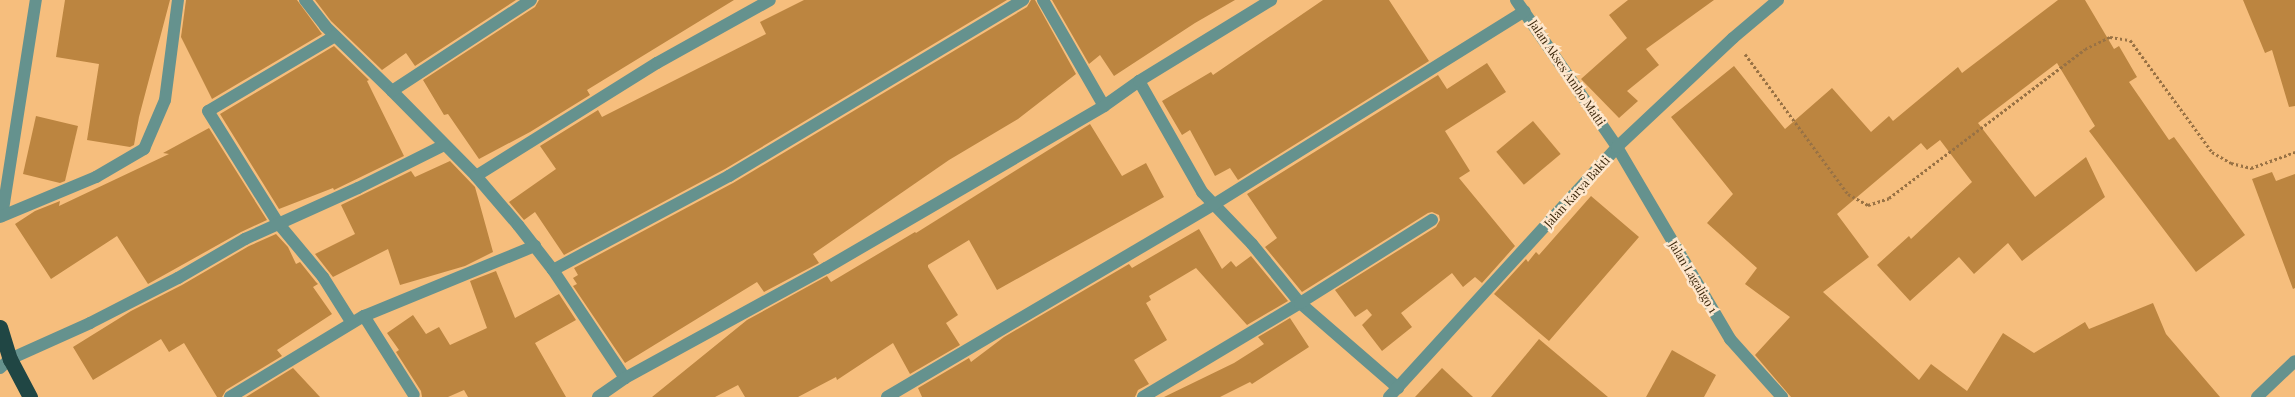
<!DOCTYPE html>
<html>
<head>
<meta charset="utf-8">
<style>
  body { margin:0 }
  #map { position:relative; width:2295px; height:397px; overflow:hidden; background:#f6be7d; font-family:"Playfair Display",serif }
  div>[style] { position:absolute }
  [style*='--x'] { left:calc(var(--x)*1px); top:calc(var(--y)*1px); width:calc(var(--w)*1px); rotate:calc(var(--a)*1deg) }
  .building>* { inset:0; background:#bc8540; transform-origin:0 0 }
  .path>* { height:3px; margin-top:-1.5px; transform-origin:0; background:repeating-linear-gradient(90deg,#997244 0 2.5px,transparent 0 5px) }
  .street>* { height:12px; margin:-6px; padding:0 6px; transform-origin:6px; border-radius:6px; background:#65928e }
  .highway>* { height:15px; margin:-7.5px; padding:0 7.5px; transform-origin:7.5px; border-radius:7.5px; background:#204644 }
  span { translate:-50% -50%; white-space:nowrap; text-align:center; line-height:1.15; -webkit-text-stroke:5px #fee7cd; paint-order:stroke }
  .street-label { font-size:12px; color:#3c270b }
</style>
</head>
<body>
<div id="map">
  <div class="building">
    <i style="clip-path:polygon(65px 0,170px 0,139px 117px,134px 145px,130px 147px,87px 140px,99px 64px,56px 57px)"></i>
    <i style="clip-path:polygon(186px 0,297px 0,322px 34px,212px 99px,181px 37px)"></i>
    <i style="clip-path:polygon(315px 0,516px 0,415px 66px,406px 53px,382px 70px,331px 21px)"></i>
    <i style="clip-path:polygon(539px 0,734px 0,587px 90px,590px 95px,530px 132px,479px 159px,448px 114px,444px 115px,423px 80px,535px 7px)"></i>
    <i style="clip-path:polygon(804px 0,1007px 0,725px 169px,564px 255px,535px 212px,524px 220px,509px 202px,556px 169px,540px 146px,598px 110px,602px 117px,766px 34px,760px 22px)"></i>
    <i style="clip-path:polygon(1031px 0,1035px 0,1076px 74px,1018px 119px,949px 160px,813px 254px,819px 263px,764px 292px,757px 282px,625px 363px,573px 286px,577px 284px,573px 278px,578px 275px,574px 268px,733px 183px,1027px 7px)"></i>
    <i style="clip-path:polygon(1052px 0,1235px 0,1195px 23px,1114px 76px,1100px 55px,1089px 64px)"></i>
    <i style="clip-path:polygon(1323px 0,1389px 0,1429px 61px,1238px 180px,1230px 168px,1215px 176px,1190px 130px,1182px 135px,1162px 101px,1211px 72px,1213px 75px)"></i>
    <i style="clip-path:polygon(1628px 0,1714px 0,1646px 49px,1659px 65px,1627px 91px,1638px 101px,1619px 118px,1581px 79px,1627px 38px,1609px 15px)"></i>
    <i style="clip-path:polygon(2058px 0,2085px 0,2114px 49px,2119px 46px,2137px 77px,2129px 82px,2169px 140px,2174px 137px,2245px 235px,2196px 272px,2089px 131px,2095px 126px,2057px 63px,1978px 123px,2035px 197px,2086px 157px,2105px 197px,2022px 261px,2008px 243px,1974px 274px,1959px 257px,1910px 301px,1877px 265px,1909px 236px,1911px 239px,1972px 182px,1940px 140px,1927px 150px,1921px 143px,1837px 214px,1869px 257px,1823px 292px,1919px 380px,1931px 364px,1967px 391px,2003px 333px,2034px 353px,2085px 322px,2089px 329px,2153px 303px,2166px 334px,2220px 397px,1791px 397px,1755px 355px,1790px 317px,1745px 284px,1757px 268px,1707px 223px,1733px 194px,1671px 117px,1734px 66px,1785px 129px,1832px 88px,1871px 132px,1889px 116px,1893px 121px,1958px 67px,1962px 73px)"></i>
    <i style="clip-path:polygon(2243px 0,2295px 0,2295px 106px,2289px 107px,2272px 50px,2265px 53px)"></i>
    <i style="clip-path:polygon(334px 46px,369px 80px,367px 81px,404px 156px,334px 190px,333px 188px,279px 209px,220px 114px)"></i>
    <i style="clip-path:polygon(1487px 63px,1506px 92px,1445px 131px,1470px 171px,1459px 178px,1515px 246px,1482px 283px,1475px 277px,1463px 287px,1452px 273px,1401px 313px,1412px 327px,1382px 351px,1362px 325px,1372px 315px,1367px 309px,1355px 317px,1335px 290px,1436px 227px,1440px 220px,1439px 215px,1432px 212px,1428px 213px,1302px 292px,1265px 247px,1277px 238px,1247px 194px,1438px 75px,1447px 89px)"></i>
    <i style="clip-path:polygon(36px 116px,78px 126px,65px 181px,60px 183px,23px 174px)"></i>
    <i style="left:1533px;top:121px;width:43px;height:48px;rotate:50deg"></i>
    <i style="clip-path:polygon(1090px 124px,1122px 176px,1146px 163px,1164px 197px,997px 290px,969px 240px,928px 265px,928px 267px,958px 315px,946px 323px,960px 345px,910px 374px,893px 343px,837px 380px,836px 377px,798px 397px,745px 397px,738px 385px,715px 397px,652px 397px,747px 320px,827px 276px,831px 282px,915px 232px,916px 233px)"></i>
    <i style="clip-path:polygon(209px 128px,267px 220px,241px 232px,148px 284px,117px 236px,51px 279px,15px 224px,35px 211px,60px 201px,59px 206px,169px 154px,163px 153px)"></i>
    <i style="clip-path:polygon(450px 161px,475px 187px,493px 252px,465px 266px,400px 285px,388px 249px,333px 277px,315px 254px,355px 234px,341px 205px,411px 171px,415px 177px)"></i>
    <i style="clip-path:polygon(2272px 172px,2276px 181px,2295px 174px,2295px 288px,2293px 289px,2252px 179px)"></i>
    <i style="clip-path:polygon(1591px 196px,1639px 237px,1549px 341px,1494px 294px,1526px 259px,1528px 262px,1536px 252px,1539px 255px)"></i>
    <i style="clip-path:polygon(1199px 229px,1222px 269px,1231px 261px,1236px 267px,1251px 256px,1288px 301px,1247px 325px,1196px 268px,1149px 296px,1151px 300px,1146px 303px,1167px 340px,1134px 360px,1149px 384px,1138px 390px,1135px 397px,922px 397px,918px 388px,969px 358px,971px 362px,1004px 337px,1129px 264px,1132px 268px)"></i>
    <i style="clip-path:polygon(276px 234px,288px 247px,296px 264px,300px 262px,316px 282px,318px 284px,313px 287px,332px 314px,277px 350px,282px 356px,226px 390px,222px 397px,217px 397px,184px 343px,169px 352px,161px 339px,93px 380px,73px 347px,131px 311px,182px 285px,249px 246px)"></i>
    <i style="clip-path:polygon(496px 271px,515px 318px,559px 294px,576px 320px,535px 343px,566px 397px,468px 397px,464px 390px,448px 397px,422px 397px,421px 391px,396px 352px,399px 350px,387px 333px,413px 315px,426px 334px,439px 327px,450px 345px,487px 328px,470px 281px)"></i>
    <i style="clip-path:polygon(1290px 318px,1309px 347px,1252px 384px,1250px 382px,1220px 397px,1164px 397px,1234px 363px,1264px 344px,1258px 337px)"></i>
    <i style="clip-path:polygon(1539px 339px,1558px 355px,1608px 397px,1491px 397px)"></i>
    <i style="clip-path:polygon(1672px 350px,1716px 375px,1704px 397px,1646px 397px)"></i>
    <i style="clip-path:polygon(293px 368px,320px 397px,246px 397px)"></i>
    <i style="clip-path:polygon(1442px 368px,1473px 397px,1415px 397px)"></i>
  </div>
  <div class="path">
    <i style="--x:1745;--y:54;--w:174;--a:53.7"></i>
    <i style="--x:1848;--y:194;--w:23;--a:29"></i>
    <i style="--x:1868;--y:205;--w:22;--a:-18"></i>
    <i style="--x:1889;--y:198;--w:246;--a:-37.2"></i>
    <i style="--x:2085;--y:49;--w:28;--a:-26"></i>
    <i style="--x:2110;--y:37;--w:20;--a:9"></i>
    <i style="--x:2130;--y:40;--w:139;--a:53.8"></i>
    <i style="--x:2212;--y:152;--w:22;--a:30"></i>
    <i style="--x:2231;--y:163;--w:21;--a:14"></i>
    <i style="--x:2251;--y:168;--w:47;--a:-20"></i>
  </div>
  <div class="street">
    <i style="--x:305;--y:0;--w:33;--a:52"></i>
    <i style="--x:325;--y:26;--w:93;--a:44.1"></i>
    <i style="--x:392;--y:91;--w:120;--a:45.3"></i>
    <i style="--x:476;--y:176;--w:65;--a:49.4"></i>
    <i style="--x:518;--y:225;--w:57;--a:52.1"></i>
    <i style="--x:553;--y:270;--w:130;--a:56.3"></i>
    <i style="--x:1043;--y:0;--w:122;--a:60.1"></i>
    <i style="--x:1516;--y:0;--w:178;--a:55.5"></i>
    <i style="--x:1617;--y:147;--w:223;--a:59.5"></i>
    <i style="--x:1730;--y:339;--w:78;--a:48.1"></i>
    <i style="--x:335;--y:36;--w:147;--a:149.4"></i>
    <i style="--x:208;--y:111;--w:132;--a:58"></i>
    <i style="--x:278;--y:223;--w:70;--a:50.2"></i>
    <i style="--x:323;--y:277;--w:54;--a:57.8"></i>
    <i style="--x:1139;--y:81;--w:128;--a:60.4"></i>
    <i style="--x:1202;--y:192;--w:72;--a:46.1"></i>
    <i style="--x:1252;--y:244;--w:76;--a:50.9"></i>
    <i style="--x:1300;--y:303;--w:130;--a:40.9"></i>
    <i style="--x:392;--y:91;--w:166;--a:-33.2"></i>
    <i style="--x:476;--y:176;--w:213;--a:-32"></i>
    <i style="--x:657;--y:63;--w:129;--a:-29.1"></i>
    <i style="--x:2;--y:216;--w:219;--a:-81.1"></i>
    <i style="--x:0;--y:217;--w:104;--a:-22.6"></i>
    <i style="--x:96;--y:177;--w:56;--a:-30.3"></i>
    <i style="--x:144;--y:149;--w:53;--a:-66.8"></i>
    <i style="--x:165;--y:100;--w:101;--a:-82.6"></i>
    <i style="--x:553;--y:270;--w:200;--a:-28.1"></i>
    <i style="--x:729;--y:176;--w:343;--a:-30.9"></i>
    <i style="--x:364;--y:316;--w:93;--a:57.7"></i>
    <i style="--x:0;--y:368;--w:13;--a:-42"></i>
    <i style="--x:10;--y:359;--w:88;--a:-24.2"></i>
    <i style="--x:90;--y:323;--w:99;--a:-27.1"></i>
    <i style="--x:178;--y:278;--w:78;--a:-30.2"></i>
    <i style="--x:245;--y:239;--w:124;--a:-24.3"></i>
    <i style="--x:358;--y:188;--w:96;--a:-26.6"></i>
    <i style="--x:230;--y:397;--w:157;--a:-31.2"></i>
    <i style="--x:364;--y:316;--w:185;--a:-22.3"></i>
    <i style="--x:598;--y:397;--w:33;--a:-35"></i>
    <i style="--x:625;--y:378;--w:229;--a:-28.7"></i>
    <i style="--x:826;--y:268;--w:322;--a:-30.2"></i>
    <i style="--x:1104;--y:106;--w:43;--a:-35.5"></i>
    <i style="--x:1139;--y:81;--w:155;--a:-31.5"></i>
    <i style="--x:887;--y:397;--w:378;--a:-30.5"></i>
    <i style="--x:1213;--y:205;--w:367;--a:-31.9"></i>
    <i style="--x:1143;--y:397;--w:183;--a:-30.9"></i>
    <i style="--x:1300;--y:303;--w:156;--a:-32.2"></i>
    <i style="--x:1389;--y:397;--w:338;--a:-47.6"></i>
    <i style="--x:1617;--y:147;--w:159;--a:-43.2"></i>
    <i style="--x:1733;--y:38;--w:59;--a:-40.2"></i>
    <i style="--x:2257;--y:397;--w:52;--a:-43.5"></i>
  </div>
  <div class="highway">
    <i style="--x:0;--y:327;--w:34;--a:73"></i>
    <i style="--x:10;--y:359;--w:43;--a:62.2"></i>
  </div>
  <div class="street-label">
    <span style="left:1567px;top:73px;rotate:56deg">Jalan Akses Ambo Matti</span>
    <span style="left:1577px;top:192px;rotate:-48deg">Jalan Karya Bakti</span>
    <span style="left:1693px;top:277px;rotate:59deg">Jalan Lagaligo 1</span>
  </div>
</div>
</body>
</html>
